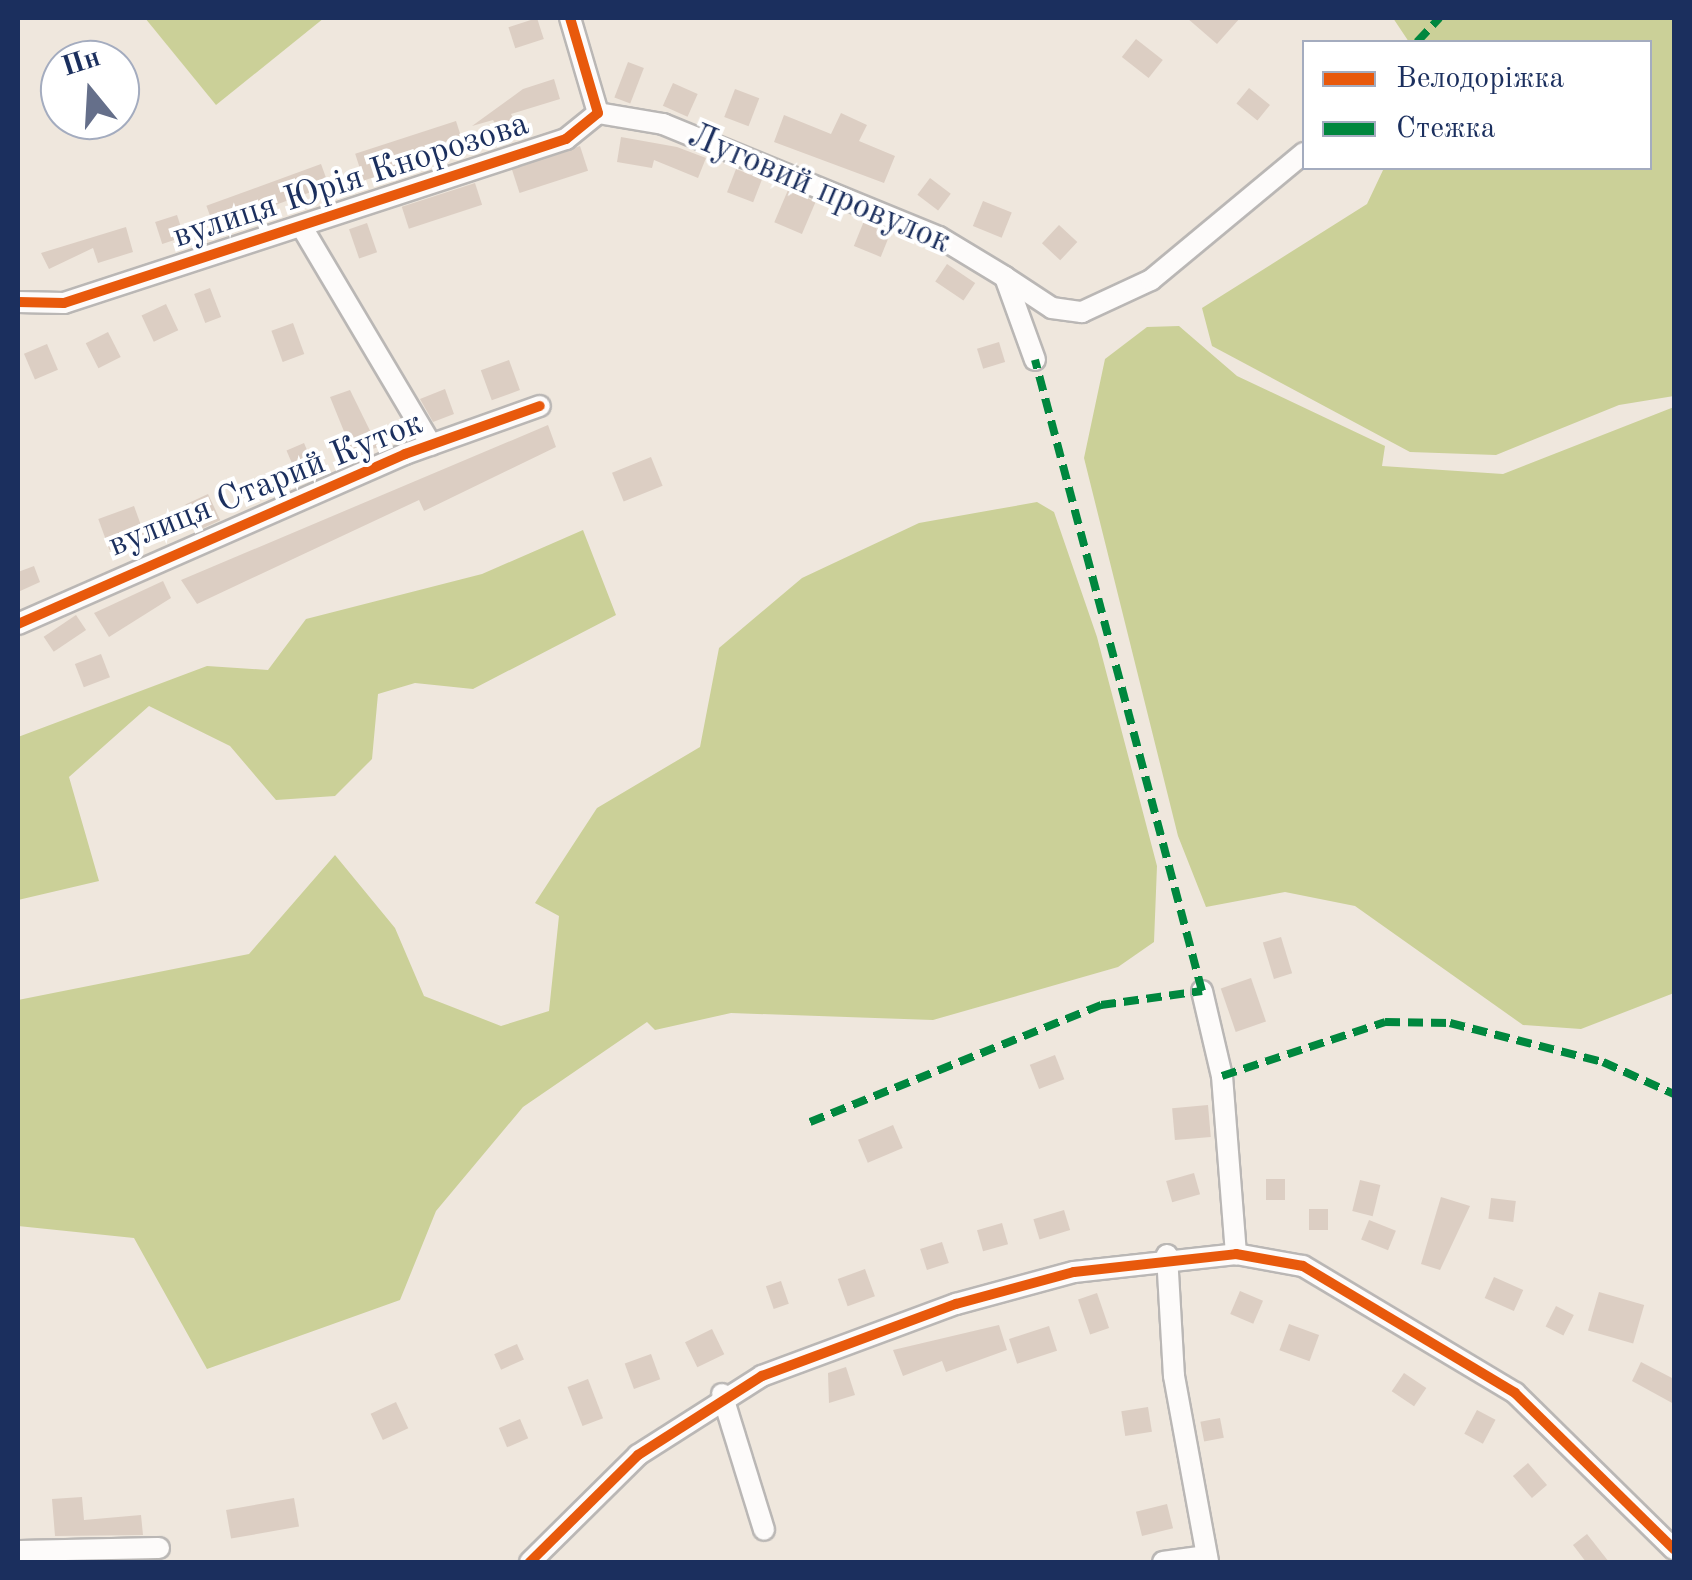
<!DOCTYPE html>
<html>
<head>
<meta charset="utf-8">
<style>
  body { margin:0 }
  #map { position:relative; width:1692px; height:1580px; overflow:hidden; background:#efe7dd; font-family:"Old Standard TT",serif }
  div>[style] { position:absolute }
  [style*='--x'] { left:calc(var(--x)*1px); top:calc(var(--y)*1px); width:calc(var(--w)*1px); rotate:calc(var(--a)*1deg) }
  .green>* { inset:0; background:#cbd098 }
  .building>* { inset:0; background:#dccec3; transform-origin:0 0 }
  .roads { filter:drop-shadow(2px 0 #bab7b5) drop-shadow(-2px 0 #bab7b5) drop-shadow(0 2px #bab7b5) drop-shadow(0 -2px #bab7b5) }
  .street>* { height:20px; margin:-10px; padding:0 10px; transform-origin:10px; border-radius:10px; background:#fdfbfa }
  .quiet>* { height:8px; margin-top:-4px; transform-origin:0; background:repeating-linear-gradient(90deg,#00873e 0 15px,transparent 0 23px) }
  .cycleway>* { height:10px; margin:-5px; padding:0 5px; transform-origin:5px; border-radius:5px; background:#e8590c }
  span { translate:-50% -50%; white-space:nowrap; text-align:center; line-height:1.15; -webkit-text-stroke:8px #fff; paint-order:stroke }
  .street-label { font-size:35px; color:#1b2f5e }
  .frame { position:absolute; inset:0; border:20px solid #1b2f5e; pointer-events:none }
  .legend { position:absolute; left:1302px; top:40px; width:350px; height:130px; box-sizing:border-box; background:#fff; border:2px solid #a4acbf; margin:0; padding:12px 18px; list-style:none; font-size:30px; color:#1b2f5e }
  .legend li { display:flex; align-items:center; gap:20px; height:50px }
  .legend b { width:50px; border:2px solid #a4acbf }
  .north { position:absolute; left:40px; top:40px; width:100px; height:100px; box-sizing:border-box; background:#fff; border:2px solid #a4acbf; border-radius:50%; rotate:342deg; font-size:28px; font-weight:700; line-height:40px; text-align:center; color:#1b2f5e }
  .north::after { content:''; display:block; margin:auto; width:35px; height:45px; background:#656f8a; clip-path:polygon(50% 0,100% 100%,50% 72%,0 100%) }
</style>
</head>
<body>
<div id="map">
  <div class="green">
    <i style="clip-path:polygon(145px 18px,324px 18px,216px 105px)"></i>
    <i style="clip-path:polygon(1393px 18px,1674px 18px,1674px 396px,1619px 405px,1496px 455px,1410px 452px,1212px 346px,1202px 308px,1367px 204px,1384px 168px,1650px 168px,1650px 42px,1409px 42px)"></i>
    <i style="clip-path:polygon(1179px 326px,1237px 376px,1385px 446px,1382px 466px,1503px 474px,1674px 407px,1674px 993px,1581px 1029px,1523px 1025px,1355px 906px,1285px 892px,1206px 907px,1178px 836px,1084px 458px,1105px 359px,1147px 327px)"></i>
    <i style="clip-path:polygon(1037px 502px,1054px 512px,1097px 637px,1157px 866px,1154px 942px,1118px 967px,933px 1020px,731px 1013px,655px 1030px,647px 1022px,523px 1107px,436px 1211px,400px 1300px,207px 1369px,134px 1238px,18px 1226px,18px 1000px,249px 954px,335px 855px,395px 928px,424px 996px,501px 1026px,549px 1011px,559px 916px,535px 903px,597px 808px,700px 747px,719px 648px,802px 578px,919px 523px)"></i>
    <i style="clip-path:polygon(583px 530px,616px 615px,473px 689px,415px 683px,378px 694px,372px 759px,335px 796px,276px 800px,230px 746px,149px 706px,69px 777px,99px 881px,18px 900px,18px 737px,207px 666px,268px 670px,306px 619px,482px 574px)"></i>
  </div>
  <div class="building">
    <i style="left:537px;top:18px;width:22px;height:30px;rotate:72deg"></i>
    <i style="clip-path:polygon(1187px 18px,1240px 18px,1217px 44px)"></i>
    <i style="left:1136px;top:39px;width:34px;height:23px;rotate:38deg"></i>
    <i style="left:628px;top:62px;width:17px;height:38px;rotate:21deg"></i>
    <i style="clip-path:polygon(554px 79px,560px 99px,511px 114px,518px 127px,502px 136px,493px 120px,472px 126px,523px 89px)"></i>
    <i style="left:673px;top:83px;width:27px;height:25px;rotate:24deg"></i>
    <i style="left:1249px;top:88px;width:27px;height:20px;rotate:39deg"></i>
    <i style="left:735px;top:89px;width:26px;height:30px;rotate:21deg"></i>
    <i style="clip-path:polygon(841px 113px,867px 125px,859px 141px,895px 156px,884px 183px,774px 142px,784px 115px,831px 134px)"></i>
    <i style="left:456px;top:121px;width:28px;height:106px;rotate:72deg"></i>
    <i style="clip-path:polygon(621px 137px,677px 147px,706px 158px,698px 178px,654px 160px,652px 168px,617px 162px)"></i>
    <i style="left:580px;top:146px;width:26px;height:72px;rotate:72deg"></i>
    <i style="left:321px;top:164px;width:23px;height:122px;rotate:70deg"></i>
    <i style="left:736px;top:169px;width:28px;height:25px;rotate:21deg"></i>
    <i style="left:930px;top:178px;width:26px;height:21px;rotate:37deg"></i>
    <i style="left:475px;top:183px;width:23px;height:77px;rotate:72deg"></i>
    <i style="left:788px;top:190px;width:30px;height:35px;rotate:23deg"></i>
    <i style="left:983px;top:201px;width:31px;height:27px;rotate:22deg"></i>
    <i style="left:177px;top:215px;width:23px;height:23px;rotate:72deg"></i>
    <i style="left:864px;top:221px;width:29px;height:27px;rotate:22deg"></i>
    <i style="left:367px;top:223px;width:31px;height:19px;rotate:71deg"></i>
    <i style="left:1059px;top:225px;width:25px;height:25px;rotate:43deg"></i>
    <i style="clip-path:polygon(126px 227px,133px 252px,98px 263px,93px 248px,49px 269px,41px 253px)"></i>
    <i style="left:947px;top:264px;width:34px;height:21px;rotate:34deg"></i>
    <i style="left:210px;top:288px;width:31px;height:17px;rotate:69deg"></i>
    <i style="left:166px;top:304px;width:29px;height:27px;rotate:65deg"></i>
    <i style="left:293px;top:323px;width:33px;height:23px;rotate:70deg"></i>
    <i style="left:108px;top:332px;width:28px;height:25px;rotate:63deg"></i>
    <i style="left:999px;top:342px;width:21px;height:23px;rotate:73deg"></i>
    <i style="left:47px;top:344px;width:28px;height:25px;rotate:67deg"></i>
    <i style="left:509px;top:360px;width:32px;height:30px;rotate:70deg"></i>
    <i style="clip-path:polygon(445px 389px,454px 414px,433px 422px,420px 399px)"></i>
    <i style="clip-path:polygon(350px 390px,378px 447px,354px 456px,330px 397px)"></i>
    <i style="clip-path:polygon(548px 425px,556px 447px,424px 511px,419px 500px,197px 604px,181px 580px)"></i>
    <i style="left:304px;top:443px;width:34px;height:19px;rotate:67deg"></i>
    <i style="left:651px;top:457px;width:31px;height:42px;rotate:68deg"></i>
    <i style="left:208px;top:494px;width:29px;height:25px;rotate:65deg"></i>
    <i style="left:134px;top:506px;width:33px;height:38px;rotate:70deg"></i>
    <i style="clip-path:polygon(34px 566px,40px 582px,18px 592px,18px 572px)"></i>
    <i style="clip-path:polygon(163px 581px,171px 598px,109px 637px,94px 613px)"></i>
    <i style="left:76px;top:615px;width:18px;height:39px;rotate:56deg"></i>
    <i style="left:101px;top:654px;width:25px;height:28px;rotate:69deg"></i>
    <i style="left:1281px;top:937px;width:38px;height:19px;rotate:73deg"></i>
    <i style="left:1251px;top:978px;width:46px;height:32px;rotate:71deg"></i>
    <i style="left:1055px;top:1055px;width:26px;height:27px;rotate:69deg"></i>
    <i style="left:1208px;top:1105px;width:32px;height:36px;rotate:85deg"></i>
    <i style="left:893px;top:1125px;width:25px;height:38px;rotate:67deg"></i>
    <i style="left:1194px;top:1173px;width:22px;height:29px;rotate:74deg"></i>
    <i style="left:1266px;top:1179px;width:19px;height:21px"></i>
    <i style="left:1360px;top:1180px;width:21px;height:32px;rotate:14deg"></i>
    <i style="clip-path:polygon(1441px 1197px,1470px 1206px,1440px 1270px,1421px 1264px)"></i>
    <i style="left:1491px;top:1198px;width:25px;height:21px;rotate:7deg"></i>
    <i style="left:1309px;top:1209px;width:19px;height:21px"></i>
    <i style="left:1064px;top:1210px;width:21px;height:32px;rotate:73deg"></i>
    <i style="left:1369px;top:1220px;width:29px;height:21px;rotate:22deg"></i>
    <i style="left:1002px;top:1223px;width:22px;height:26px;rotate:74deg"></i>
    <i style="left:942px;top:1242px;width:22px;height:23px;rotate:72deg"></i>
    <i style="left:865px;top:1269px;width:29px;height:29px;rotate:70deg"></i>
    <i style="left:1494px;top:1277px;width:32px;height:23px;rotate:24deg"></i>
    <i style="left:781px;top:1281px;width:24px;height:16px;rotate:71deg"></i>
    <i style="left:1240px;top:1291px;width:25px;height:25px;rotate:23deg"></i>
    <i style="left:1599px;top:1292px;width:47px;height:40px;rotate:16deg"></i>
    <i style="left:1097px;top:1293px;width:37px;height:20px;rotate:71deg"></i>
    <i style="left:1556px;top:1306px;width:20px;height:23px;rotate:27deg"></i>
    <i style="left:1289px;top:1324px;width:32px;height:28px;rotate:20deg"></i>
    <i style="clip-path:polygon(999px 1325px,1007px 1350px,946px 1372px,942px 1361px,903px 1376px,893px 1350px)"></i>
    <i style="left:1049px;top:1326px;width:26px;height:42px;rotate:72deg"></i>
    <i style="left:712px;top:1329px;width:28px;height:30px;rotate:64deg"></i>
    <i style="left:517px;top:1344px;width:17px;height:25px;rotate:66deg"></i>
    <i style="left:651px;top:1354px;width:27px;height:28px;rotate:70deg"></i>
    <i style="clip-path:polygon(1641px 1362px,1674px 1379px,1674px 1404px,1632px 1381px)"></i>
    <i style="clip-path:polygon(846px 1367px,855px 1395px,829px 1403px,828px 1373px)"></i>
    <i style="left:1404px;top:1373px;width:27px;height:22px;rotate:34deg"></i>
    <i style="left:588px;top:1379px;width:42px;height:22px;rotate:69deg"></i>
    <i style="left:396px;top:1402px;width:29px;height:28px;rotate:65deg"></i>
    <i style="left:1148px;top:1407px;width:25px;height:27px;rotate:81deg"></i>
    <i style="left:1477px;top:1410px;width:21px;height:27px;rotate:28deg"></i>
    <i style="left:1220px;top:1418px;width:20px;height:20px;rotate:79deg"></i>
    <i style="left:520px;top:1419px;width:21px;height:23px;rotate:67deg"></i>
    <i style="left:1528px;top:1463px;width:29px;height:20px;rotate:49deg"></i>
    <i style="clip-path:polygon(82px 1497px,84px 1520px,141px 1515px,143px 1535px,55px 1536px,52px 1499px)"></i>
    <i style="left:294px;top:1498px;width:29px;height:69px;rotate:80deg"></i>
    <i style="left:1167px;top:1504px;width:25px;height:32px;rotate:76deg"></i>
    <i style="clip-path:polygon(1587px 1534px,1609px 1562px,1586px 1562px,1573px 1545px)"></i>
  </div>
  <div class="roads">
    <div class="street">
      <i style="--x:598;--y:113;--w:66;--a:9.6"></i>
      <i style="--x:663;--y:124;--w:298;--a:22.3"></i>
      <i style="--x:939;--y:237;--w:77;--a:31.2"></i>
      <i style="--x:1005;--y:277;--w:88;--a:70.1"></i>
      <i style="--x:303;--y:229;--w:251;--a:59.3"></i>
      <i style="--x:1005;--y:277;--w:56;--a:33.4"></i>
      <i style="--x:1052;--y:308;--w:30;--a:8"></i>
      <i style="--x:1082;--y:312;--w:76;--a:-24.9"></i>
      <i style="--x:1151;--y:280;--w:199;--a:-39.7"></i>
      <i style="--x:18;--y:302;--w:46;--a:1.2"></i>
      <i style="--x:64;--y:303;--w:528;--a:-18.09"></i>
      <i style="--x:566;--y:139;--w:41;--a:-39.1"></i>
      <i style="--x:598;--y:113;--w:99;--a:-106.4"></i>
      <i style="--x:18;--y:624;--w:423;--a:-23.7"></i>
      <i style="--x:405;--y:454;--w:143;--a:-19.6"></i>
      <i style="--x:1202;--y:991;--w:87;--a:76.8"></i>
      <i style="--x:1222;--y:1076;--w:179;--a:85.5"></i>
      <i style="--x:1167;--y:1255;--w:121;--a:86.7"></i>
      <i style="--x:1174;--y:1376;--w:189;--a:79.6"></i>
      <i style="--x:722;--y:1394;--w:142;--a:72.8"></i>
      <i style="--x:18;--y:1551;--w:141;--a:-1.2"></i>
      <i style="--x:530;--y:1562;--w:152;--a:-44.7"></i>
      <i style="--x:638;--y:1455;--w:147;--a:-32.5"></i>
      <i style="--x:762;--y:1376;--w:207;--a:-20.4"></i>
      <i style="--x:956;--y:1304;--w:122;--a:-15.2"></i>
      <i style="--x:1074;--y:1272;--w:163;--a:-6.3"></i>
      <i style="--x:1236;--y:1254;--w:68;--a:10.2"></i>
      <i style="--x:1303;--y:1266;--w:247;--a:30.9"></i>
      <i style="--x:1515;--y:1393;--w:223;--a:44.5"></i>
      <i style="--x:1163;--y:1562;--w:44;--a:-7.8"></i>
    </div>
  </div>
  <div class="quiet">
    <i style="--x:1417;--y:42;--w:33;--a:-47"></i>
    <i style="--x:1222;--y:1076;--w:172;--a:-18.3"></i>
    <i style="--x:1385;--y:1022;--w:65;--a:0.9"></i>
    <i style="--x:1450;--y:1023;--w:158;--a:14.3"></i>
    <i style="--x:1603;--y:1062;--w:78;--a:24.3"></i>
    <i style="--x:810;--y:1122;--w:314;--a:-21.9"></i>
    <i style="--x:1101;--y:1005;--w:102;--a:-7.9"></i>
    <i style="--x:1202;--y:991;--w:653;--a:-104.82"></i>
  </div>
  <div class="cycleway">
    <i style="--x:18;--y:302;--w:46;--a:1.2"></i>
    <i style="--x:64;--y:303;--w:528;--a:-18.09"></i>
    <i style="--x:566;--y:139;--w:41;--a:-39.1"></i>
    <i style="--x:598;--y:113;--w:99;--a:-106.4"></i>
    <i style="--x:18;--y:624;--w:423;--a:-23.7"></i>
    <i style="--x:405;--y:454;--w:143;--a:-19.6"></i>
    <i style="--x:530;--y:1562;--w:152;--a:-44.7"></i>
    <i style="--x:638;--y:1455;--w:147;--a:-32.5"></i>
    <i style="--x:762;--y:1376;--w:207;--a:-20.4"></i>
    <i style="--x:956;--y:1304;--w:122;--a:-15.2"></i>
    <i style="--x:1074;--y:1272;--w:163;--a:-6.3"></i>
    <i style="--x:1236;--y:1254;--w:68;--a:10.2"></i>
    <i style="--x:1303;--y:1266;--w:247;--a:30.9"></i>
    <i style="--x:1515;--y:1393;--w:223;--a:44.5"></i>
  </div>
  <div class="street-label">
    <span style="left:351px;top:181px;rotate:-18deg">вулиця Юрія Кнорозова</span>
    <span style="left:819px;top:190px;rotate:23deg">Луговий провулок</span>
    <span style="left:266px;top:485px;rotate:-22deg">вулиця Старий Куток</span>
  </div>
  <div class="frame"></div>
  <ul class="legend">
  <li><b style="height:12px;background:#e8590c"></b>Велодоріжка</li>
  <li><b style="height:12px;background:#00873e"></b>Стежка</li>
  </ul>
  <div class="north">Пн</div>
</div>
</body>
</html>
